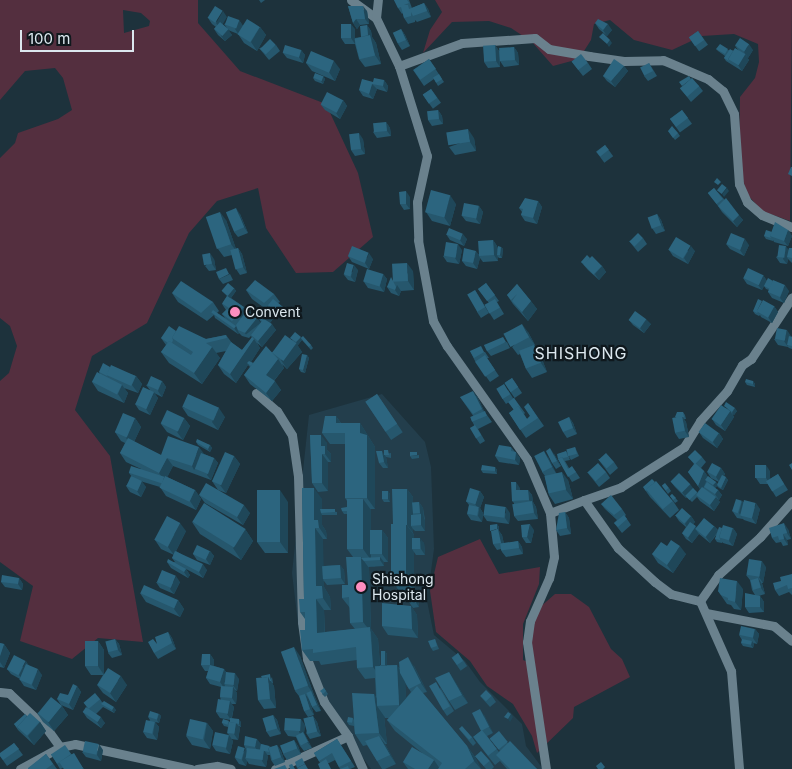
<!DOCTYPE html>
<html>
<head>
<meta charset="utf-8">
<style>
  body { margin:0 }
  #map { position:relative; width:792px; height:769px; overflow:hidden; background:#1d323c; font-family:Inter,sans-serif }
  div>[style] { position:absolute }
  [style*='--x'] { left:calc(var(--x)*1px); top:calc(var(--y)*1px); width:calc(var(--w)*1px); rotate:calc(var(--a)*1deg) }
  .built>* { inset:0; background:#233e4c }
  .green>* { inset:0; background:#542f3f }
  .minor>* { height:9px; margin:-4.5px; padding:0 4.5px; transform-origin:4.5px; border-radius:4.5px; background:#6a818d }
  .wall>* { inset:0; background:#26576d; transform-origin:0 0 }
  .shaded-wall>* { inset:0; background:#1f4759; transform-origin:0 0 }
  .building>* { inset:0; background:#2c657f; transform-origin:0 0 }
  .dots>* { width:14px; height:14px; translate:-50% -50%; box-sizing:border-box; border:2px solid #0f181d; border-radius:50% }
  span { translate:-50% -50%; white-space:nowrap; text-align:center; line-height:1.15; -webkit-text-stroke:4.5px #0f181d; paint-order:stroke }
  .poi-label { font-size:14px; color:#dce8ef }
  .left { translate:0 -50%; text-align:left }
  .quarter-label { font-size:16px; color:#dce8ef; letter-spacing:1px }
  .scale { position:absolute; left:20px; top:30px; width:114px; height:22px; box-sizing:border-box; border:2px solid #dce8ef; border-top:0; padding-left:6px; font-size:15px; line-height:18px; white-space:nowrap; color:#dce8ef; -webkit-text-stroke:4px #0f181d; paint-order:stroke }
</style>
</head>
<body>
<div id="map">
  <div class="built">
    <i style="clip-path:polygon(382px 394px,425px 442px,431px 467px,434px 549px,427px 601px,434px 635px,465px 661px,480px 682px,522px 724px,526px 746px,543px 769px,371px 769px,326px 706px,302px 657px,292px 573px,309px 415px)"></i>
  </div>
  <div class="green">
    <i style="clip-path:polygon(evenodd,0 0,198px 0,198px 23px,240px 71px,326px 104px,358px 173px,373px 237px,333px 272px,296px 273px,266px 228px,258px 188px,217px 201px,189px 233px,147px 323px,92px 356px,75px 410px,110px 456px,143px 642px,98px 638px,72px 659px,20px 641px,33px 586px,0 562px,0 381px,9px 373px,17px 346px,10px 326px,0 318px,0 158px,15px 143px,18px 133px,58px 119px,72px 110px,63px 78px,55px 68px,25px 71px,0 100px,0 0,123px 10px,141px 13px,150px 21px,149px 26px,124px 33px,123px 10px)"></i>
    <i style="clip-path:polygon(435px 0,792px 0,790px 221px,762px 211px,747px 194px,739px 167px,740px 97px,755px 78px,759px 62px,758px 44px,734px 34px,702px 36px,672px 50px,634px 40px,610px 20px,594px 24px,591px 40px,579px 59px,553px 66px,532px 42px,511px 28px,489px 21px,452px 22px,423px 53px,430px 30px,442px 12px)"></i>
    <i style="clip-path:polygon(480px 539px,499px 574px,540px 567px,539px 584px,523px 624px,523px 660px,533px 664px,529px 636px,539px 608px,555px 594px,571px 594px,589px 607px,611px 649px,622px 659px,630px 677px,574px 707px,573px 718px,537px 753px,532px 736px,513px 704px,487px 686px,470px 661px,436px 632px,430px 591px,438px 557px)"></i>
  </div>
  <div class="minor">
    <i style="--x:351;--y:0;--w:31;--a:36"></i>
    <i style="--x:376;--y:18;--w:53;--a:64.4"></i>
    <i style="--x:399;--y:66;--w:94;--a:72.7"></i>
    <i style="--x:427;--y:156;--w:47;--a:102.3"></i>
    <i style="--x:417;--y:202;--w:38;--a:88"></i>
    <i style="--x:418;--y:240;--w:82;--a:79.5"></i>
    <i style="--x:433;--y:321;--w:29;--a:61"></i>
    <i style="--x:447;--y:346;--w:138;--a:54.7"></i>
    <i style="--x:527;--y:459;--w:59;--a:66.9"></i>
    <i style="--x:550;--y:513;--w:44;--a:84.8"></i>
    <i style="--x:554;--y:557;--w:22;--a:103"></i>
    <i style="--x:549;--y:578;--w:47;--a:113.8"></i>
    <i style="--x:530;--y:621;--w:21;--a:98"></i>
    <i style="--x:527;--y:642;--w:128;--a:81.5"></i>
    <i style="--x:376;--y:18;--w:18;--a:-84"></i>
    <i style="--x:399;--y:66;--w:67;--a:-20.1"></i>
    <i style="--x:462;--y:43;--w:73;--a:-3.9"></i>
    <i style="--x:535;--y:38;--w:18;--a:38"></i>
    <i style="--x:549;--y:49;--w:41;--a:9.9"></i>
    <i style="--x:589;--y:56;--w:35;--a:8"></i>
    <i style="--x:624;--y:61;--w:39;--a:-1"></i>
    <i style="--x:663;--y:60;--w:49;--a:22.9"></i>
    <i style="--x:708;--y:79;--w:19;--a:39"></i>
    <i style="--x:723;--y:91;--w:25;--a:64"></i>
    <i style="--x:734;--y:114;--w:70;--a:85.9"></i>
    <i style="--x:739;--y:184;--w:20;--a:66"></i>
    <i style="--x:747;--y:202;--w:20;--a:41"></i>
    <i style="--x:762;--y:215;--w:32;--a:22"></i>
    <i style="--x:256;--y:393;--w:28;--a:41"></i>
    <i style="--x:277;--y:411;--w:28;--a:58"></i>
    <i style="--x:292;--y:435;--w:41;--a:81.7"></i>
    <i style="--x:298;--y:476;--w:146;--a:88.4"></i>
    <i style="--x:302;--y:622;--w:37;--a:82"></i>
    <i style="--x:307;--y:659;--w:46;--a:68.4"></i>
    <i style="--x:324;--y:702;--w:42;--a:54.8"></i>
    <i style="--x:348;--y:736;--w:36;--a:66"></i>
    <i style="--x:584;--y:500;--w:39;--a:-19"></i>
    <i style="--x:621;--y:487;--w:75;--a:-32.4"></i>
    <i style="--x:684;--y:447;--w:31;--a:-58"></i>
    <i style="--x:700;--y:421;--w:40;--a:-48"></i>
    <i style="--x:727;--y:391;--w:30;--a:-60"></i>
    <i style="--x:742;--y:365;--w:11;--a:-34"></i>
    <i style="--x:751;--y:359;--w:74;--a:-56.5"></i>
    <i style="--x:550;--y:513;--w:36;--a:-21"></i>
    <i style="--x:584;--y:500;--w:59;--a:54.7"></i>
    <i style="--x:618;--y:548;--w:50;--a:42.6"></i>
    <i style="--x:655;--y:582;--w:20;--a:37"></i>
    <i style="--x:671;--y:594;--w:30;--a:14"></i>
    <i style="--x:700;--y:601;--w:77;--a:66.1"></i>
    <i style="--x:731;--y:671;--w:98;--a:85.3"></i>
    <i style="--x:700;--y:601;--w:32;--a:-55"></i>
    <i style="--x:718;--y:575;--w:57;--a:-42.1"></i>
    <i style="--x:760;--y:537;--w:48;--a:-48.4"></i>
    <i style="--x:706;--y:613;--w:69;--a:10.8"></i>
    <i style="--x:774;--y:626;--w:23;--a:40"></i>
    <i style="--x:0;--y:692;--w:9;--a:6"></i>
    <i style="--x:9;--y:693;--w:52;--a:43.5"></i>
    <i style="--x:47;--y:729;--w:22;--a:54"></i>
    <i style="--x:20;--y:769;--w:46;--a:-28.8"></i>
    <i style="--x:60;--y:747;--w:15;--a:-11"></i>
    <i style="--x:75;--y:744;--w:119;--a:12.2"></i>
    <i style="--x:197;--y:769;--w:20;--a:-9"></i>
    <i style="--x:217;--y:766;--w:14;--a:12"></i>
    <i style="--x:275;--y:769;--w:80;--a:-24.3"></i>
  </div>
  <div class="wall">
    <i style="clip-path:polygon(259px 0,265px 0,261px 3px)"></i>
    <i style="clip-path:polygon(394px 0,409px 0,412px 8px,424px 3px,428px 9px,431px 17px,417px 22px,415px 20px,415px 22px,408px 24px,404px 18px,403px 13px,402px 14px,398px 8px)"></i>
    <i style="clip-path:polygon(348px 6px,367px 11px,369px 24px,360px 25px,357px 29px,353px 23px)"></i>
    <i style="clip-path:polygon(208px 18px,222px 24px,227px 28px,224px 24px,239px 20px,243px 26px,260px 27px,266px 35px,257px 51px,244px 43px,238px 34px,228px 30px,232px 35px,225px 41px,218px 35px,214px 29px,216px 27px,212px 24px)"></i>
    <i style="clip-path:polygon(595px 23px,612px 30px,607px 36px,599px 29px)"></i>
    <i style="clip-path:polygon(367px 25px,371px 31px,372px 37px,376px 43px,381px 64px,365px 67px,359px 59px,355px 44px,345px 44px,341px 38px,355px 29px,355px 38px,361px 37px)"></i>
    <i style="clip-path:polygon(401px 29px,405px 35px,410px 46px,402px 50px,398px 44px)"></i>
    <i style="left:698px;top:31px;width:17px;height:11px;rotate:54deg"></i>
    <i style="clip-path:polygon(276px 45px,280px 51px,269px 60px,259px 48px)"></i>
    <i style="clip-path:polygon(495px 45px,499px 51px,514px 47px,518px 53px,519px 65px,504px 67px,500px 61px,500px 59px,500px 67px,488px 68px,484px 62px)"></i>
    <i style="clip-path:polygon(735px 46px,753px 50px,748px 58px,746px 56px,749px 60px,742px 71px,726px 61px,724px 58px,725px 56px,718px 51px,716px 49px,739px 51px)"></i>
    <i style="clip-path:polygon(301px 50px,305px 55px,303px 63px,287px 58px,283px 53px)"></i>
    <i style="clip-path:polygon(429px 59px,444px 82px,438px 86px,434px 79px,424px 86px,413px 70px)"></i>
    <i style="clip-path:polygon(572px 62px,588px 63px,592px 69px,583px 76px)"></i>
    <i style="clip-path:polygon(306px 63px,340px 69px,335px 81px,312px 71px)"></i>
    <i style="clip-path:polygon(649px 63px,657px 76px,648px 81px,644px 76px)"></i>
    <i style="clip-path:polygon(624px 66px,628px 71px,615px 87px,607px 81px,603px 76px)"></i>
    <i style="clip-path:polygon(323px 76px,325px 79px,323px 84px,315px 81px,313px 78px)"></i>
    <i style="clip-path:polygon(691px 79px,699px 86px,703px 91px,691px 102px,680px 88px)"></i>
    <i style="clip-path:polygon(384px 80px,388px 86px,387px 92px,377px 89px,373px 99px,363px 96px,359px 90px,373px 82px)"></i>
    <i style="left:431px;top:89px;width:17px;height:10px;rotate:54deg"></i>
    <i style="clip-path:polygon(343px 100px,347px 106px,340px 119px,325px 110px,321px 105px)"></i>
    <i style="clip-path:polygon(438px 110px,442px 116px,443px 124px,432px 126px,428px 120px)"></i>
    <i style="left:682px;top:110px;width:17px;height:15px;rotate:54deg"></i>
    <i style="clip-path:polygon(386px 122px,390px 128px,391px 136px,377px 138px,373px 132px)"></i>
    <i style="clip-path:polygon(668px 131px,678px 133px,680px 136px,675px 140px)"></i>
    <i style="clip-path:polygon(474px 138px,476px 151px,455px 155px,449px 147px)"></i>
    <i style="clip-path:polygon(363px 139px,365px 154px,355px 156px,351px 150px)"></i>
    <i style="left:605px;top:145px;width:14px;height:11px;rotate:54deg"></i>
    <i style="clip-path:polygon(714px 188px,743px 220px,737px 227px,722px 212px,718px 206px,708px 193px)"></i>
    <i style="clip-path:polygon(410px 197px,410px 209px,404px 210px,400px 204px)"></i>
    <i style="clip-path:polygon(538px 201px,542px 207px,537px 224px,525px 221px,521px 215px,522px 212px,519px 208px)"></i>
    <i style="clip-path:polygon(456px 204px,450px 226px,432px 221px,426px 212px)"></i>
    <i style="clip-path:polygon(479px 206px,483px 212px,480px 224px,466px 221px,462px 216px)"></i>
    <i style="clip-path:polygon(240px 214px,248px 233px,238px 237px,234px 232px)"></i>
    <i style="clip-path:polygon(657px 214px,661px 220px,665px 231px,656px 234px,652px 228px)"></i>
    <i style="clip-path:polygon(226px 220px,236px 249px,238px 248px,242px 254px,247px 273px,240px 275px,236px 269px,232px 255px,224px 257px,218px 249px)"></i>
    <i style="clip-path:polygon(788px 230px,792px 236px,788px 246px,774px 242px,773px 240px,773px 241px,766px 239px,764px 236px,772px 232px)"></i>
    <i style="clip-path:polygon(446px 234px,467px 239px,464px 246px,450px 240px)"></i>
    <i style="clip-path:polygon(643px 238px,647px 244px,638px 252px,629px 241px)"></i>
    <i style="clip-path:polygon(493px 240px,497px 246px,498px 249px,501px 247px,503px 249px,502px 258px,499px 258px,498px 257px,498px 261px,483px 262px,480px 258px,477px 269px,466px 266px,462px 261px,479px 254px)"></i>
    <i style="clip-path:polygon(726px 244px,749px 245px,744px 256px,730px 249px)"></i>
    <i style="clip-path:polygon(792px 248px,792px 263px,788px 259px,787px 264px,780px 263px,776px 257px)"></i>
    <i style="clip-path:polygon(462px 250px,459px 264px,447px 262px,443px 256px)"></i>
    <i style="clip-path:polygon(669px 250px,695px 251px,688px 264px,673px 256px)"></i>
    <i style="clip-path:polygon(348px 256px,373px 259px,369px 269px,352px 262px)"></i>
    <i style="clip-path:polygon(590px 258px,602px 266px,606px 272px,599px 280px,588px 270px,581px 262px)"></i>
    <i style="clip-path:polygon(214px 259px,216px 270px,209px 271px,205px 266px)"></i>
    <i style="clip-path:polygon(358px 270px,355px 282px,348px 280px,344px 275px)"></i>
    <i style="clip-path:polygon(413px 271px,414px 290px,401px 291px,399px 296px,391px 293px,387px 287px,393px 280px)"></i>
    <i style="clip-path:polygon(230px 274px,233px 280px,223px 284px,219px 279px)"></i>
    <i style="clip-path:polygon(383px 274px,387px 279px,384px 292px,368px 288px,364px 282px)"></i>
    <i style="clip-path:polygon(763px 275px,767px 281px,789px 291px,784px 303px,772px 298px,768px 292px,769px 290px,766px 289px,764px 286px,765px 284px,762px 290px,747px 284px,743px 278px)"></i>
    <i style="clip-path:polygon(486px 283px,499px 301px,497px 302px,504px 314px,494px 320px,485px 306px,489px 303px,478px 289px)"></i>
    <i style="clip-path:polygon(517px 284px,537px 309px,528px 321px,513px 304px,507px 295px)"></i>
    <i style="clip-path:polygon(234px 288px,236px 291px,231px 298px,244px 307px,247px 311px,257px 318px,260px 323px,261px 322px,256px 316px,273px 319px,270px 323px,276px 330px,262px 347px,257px 343px,260px 348px,251px 362px,253px 363px,293px 340px,290px 338px,301px 338px,311px 345px,313px 348px,311px 350px,302px 340px,298px 345px,296px 343px,302px 352px,287px 369px,282px 364px,284px 368px,274px 381px,281px 390px,272px 401px,250px 384px,244px 375px,250px 367px,248px 365px,236px 383px,224px 374px,218px 365px,226px 351px,216px 353px,220px 358px,202px 384px,169px 363px,161px 352px,166px 345px,161px 338px,176px 331px,206px 339px,226px 335px,232px 343px,242px 350px,252px 338px,251px 336px,249px 338px,242px 336px,239px 333px,238px 334px,215px 318px,214px 315px,207px 321px,178px 302px,172px 293px,213px 302px,219px 311px,217px 313px,225px 318px,222px 314px,226px 310px,222px 304px,227px 296px,222px 291px)"></i>
    <i style="clip-path:polygon(246px 290px,274px 294px,280px 302px,278px 303px,284px 308px,288px 314px,282px 319px,272px 310px,270px 312px,252px 299px)"></i>
    <i style="clip-path:polygon(475px 290px,489px 313px,481px 318px,477px 312px)"></i>
    <i style="clip-path:polygon(774px 306px,778px 312px,772px 323px,761px 317px,760px 315px,759px 316px,755px 314px,753px 311px)"></i>
    <i style="clip-path:polygon(629px 320px,651px 324px,644px 333px,633px 325px)"></i>
    <i style="clip-path:polygon(528px 332px,535px 345px,534px 346px,540px 354px,547px 372px,532px 378px,526px 369px,520px 354px,518px 355px,512px 347px)"></i>
    <i style="clip-path:polygon(791px 336px,792px 337px,792px 349px,789px 348px,788px 347px,778px 345px,774px 339px)"></i>
    <i style="clip-path:polygon(507px 342px,510px 348px,491px 356px,487px 351px,484px 345px)"></i>
    <i style="clip-path:polygon(470px 351px,485px 352px,489px 358px,487px 358px,499px 376px,490px 382px,475px 361px)"></i>
    <i style="clip-path:polygon(307px 355px,309px 358px,305px 373px,301px 372px,299px 369px)"></i>
    <i style="clip-path:polygon(110px 367px,136px 376px,142px 384px,138px 393px,124px 388px,128px 393px,124px 403px,98px 391px,92px 382px,100px 374px,99px 372px)"></i>
    <i style="left:512px;top:378px;width:18px;height:9px;rotate:56deg"></i>
    <i style="clip-path:polygon(162px 381px,166px 387px,162px 397px,154px 393px,158px 398px,150px 415px,139px 410px,135px 404px,150px 390px,146px 385px)"></i>
    <i style="clip-path:polygon(753px 381px,755px 384px,755px 387px,747px 385px,745px 382px)"></i>
    <i style="clip-path:polygon(508px 390px,513px 398px,514px 398px,525px 413px,524px 414px,527px 419px,530px 416px,528px 403px,544px 426px,526px 438px,509px 413px,514px 410px,509px 402px,506px 404px,502px 398px)"></i>
    <i style="left:377px;top:394px;width:46px;height:14px;rotate:56deg"></i>
    <i style="clip-path:polygon(477px 396px,484px 411px,492px 422px,478px 429px,485px 441px,480px 444px,476px 438px,474px 425px,471px 419px,474px 417px,460px 397px)"></i>
    <i style="clip-path:polygon(182px 407px,225px 417px,218px 430px,188px 416px)"></i>
    <i style="clip-path:polygon(725px 408px,737px 411px,734px 415px,732px 413px,734px 417px,725px 431px,716px 425px,712px 419px)"></i>
    <i style="clip-path:polygon(683px 412px,685px 415px,686px 419px,684px 419px,686px 422px,689px 437px,679px 439px,675px 433px,676px 417px)"></i>
    <i style="clip-path:polygon(evenodd,336px 416px,341px 423px,360px 423px,375px 447px,375px 509px,370px 509px,371px 510px,371px 530px,382px 530px,388px 538px,388px 562px,384px 562px,384px 566px,368px 567px,369px 568px,371px 629px,378px 639px,380px 665px,381px 665px,385px 651px,387px 654px,387px 665px,397px 665px,399px 668px,414px 666px,427px 692px,423px 693px,467px 746px,475px 757px,481px 769px,408px 769px,403px 762px,422px 753px,395px 731px,387px 720px,389px 718px,385px 718px,384px 716px,387px 744px,385px 744px,396px 764px,385px 769px,382px 769px,367px 745px,363px 746px,355px 734px,354px 726px,349px 725px,347px 722px,353px 718px,354px 720px,374px 694px,376px 697px,375px 678px,365px 679px,357px 668px,357px 660px,321px 665px,319px 661px,310px 661px,302px 650px,305px 630px,305px 619px,300px 612px,304px 599px,302px 488px,322px 499px,322px 509px,337px 512px,337px 515px,322px 515px,322px 525px,326px 531px,327px 539px,323px 539px,323px 566px,340px 565px,344px 570px,345px 584px,327px 585px,324px 581px,324px 587px,330px 597px,331px 610px,324px 610px,325px 632px,355px 629px,350px 623px,350px 608px,342px 598px,348px 585px,353px 557px,347px 549px,347px 514px,344px 514px,342px 511px,347px 507px,347px 501px,345px 498px,345px 444px,330px 444px,322px 433px,336px 416px,405px 683px,411px 692px,406px 698px,405px 683px)"></i>
    <i style="clip-path:polygon(569px 417px,573px 423px,577px 434px,567px 438px,563px 432px)"></i>
    <i style="clip-path:polygon(135px 418px,141px 427px,134px 442px,161px 455px,204px 454px,214px 458px,218px 463px,211px 480px,173px 466px,167px 477px,195px 490px,201px 499px,196px 510px,166px 496px,160px 487px,140px 481px,146px 487px,141px 497px,130px 492px,126px 486px,132px 477px,129px 473px,141px 469px,126px 462px,120px 453px,125px 443px,121px 441px,115px 432px)"></i>
    <i style="clip-path:polygon(184px 418px,190px 426px,183px 440px,167px 432px,161px 424px)"></i>
    <i style="clip-path:polygon(699px 432px,719px 433px,723px 439px,717px 448px,703px 438px)"></i>
    <i style="clip-path:polygon(310px 435px,327px 443px,327px 450px,331px 454px,331px 462px,328px 462px,328px 491px,318px 492px,312px 483px)"></i>
    <i style="clip-path:polygon(196px 442px,210px 445px,212px 448px,210px 452px,198px 445px)"></i>
    <i style="clip-path:polygon(511px 447px,520px 458px,519px 465px,499px 462px,495px 456px)"></i>
    <i style="clip-path:polygon(575px 447px,579px 456px,571px 460px,569px 457px)"></i>
    <i style="clip-path:polygon(566px 451px,568px 454px,570px 460px,565px 461px,569px 468px,576px 472px,580px 478px,572px 482px,558px 459px)"></i>
    <i style="clip-path:polygon(391px 453px,391px 458px,386px 457px,388px 468px,383px 468px,379px 463px,384px 454px)"></i>
    <i style="clip-path:polygon(554px 454px,561px 466px,556px 469px,552px 463px)"></i>
    <i style="clip-path:polygon(419px 455px,419px 458px,412px 459px,410px 456px)"></i>
    <i style="clip-path:polygon(234px 456px,240px 464px,226px 493px,218px 490px,212px 481px)"></i>
    <i style="clip-path:polygon(548px 457px,556px 473px,568px 480px,573px 499px,555px 504px,549px 495px,545px 476px,542px 472px)"></i>
    <i style="clip-path:polygon(688px 457px,702px 457px,706px 462px,701px 468px,704px 471px,708px 477px,716px 482px,717px 484px,719px 482px,711px 478px,707px 472px,721px 468px,725px 474px,724px 476px,728px 480px,723px 490px,719px 488px,717px 486px,715px 488px,718px 490px,722px 495px,719px 500px,717px 499px,720px 502px,714px 511px,700px 501px,697px 497px,692px 502px,687px 497px,686px 498px,675px 487px,671px 482px,693px 489px,697px 493px,700px 489px,688px 472px,694px 464px)"></i>
    <i style="clip-path:polygon(598px 459px,614px 462px,618px 468px,610px 475px)"></i>
    <i style="clip-path:polygon(495px 467px,497px 470px,497px 474px,483px 473px,481px 470px)"></i>
    <i style="clip-path:polygon(770px 471px,770px 479px,778px 474px,788px 490px,776px 497px,768px 484px,760px 484px,756px 478px)"></i>
    <i style="clip-path:polygon(587px 472px,606px 472px,610px 478px,599px 487px)"></i>
    <i style="clip-path:polygon(662px 486px,669px 488px,671px 491px,668px 494px)"></i>
    <i style="clip-path:polygon(643px 487px,673px 501px,679px 510px,670px 518px,650px 497px)"></i>
    <i style="clip-path:polygon(520px 488px,520px 490px,528px 490px,532px 495px,533px 502px,536px 507px,538px 519px,518px 521px,514px 516px,514px 503px,512px 501px)"></i>
    <i style="clip-path:polygon(407px 489px,413px 497px,413px 503px,419px 502px,423px 508px,425px 520px,425px 531px,415px 531px,413px 529px,413px 533px,414px 535px,414px 538px,424px 543px,425px 555px,416px 555px,414px 552px,414px 588px,418px 594px,419px 607px,413px 608px,409px 602px,408px 591px,399px 591px,391px 579px,393px 524px)"></i>
    <i style="clip-path:polygon(388px 491px,390px 494px,390px 502px,384px 502px,382px 499px)"></i>
    <i style="clip-path:polygon(480px 491px,484px 497px,480px 508px,483px 513px,482px 522px,471px 520px,467px 514px,469px 505px,466px 501px)"></i>
    <i style="clip-path:polygon(672px 494px,678px 501px,675px 503px,670px 496px)"></i>
    <i style="clip-path:polygon(199px 495px,250px 513px,243px 525px,205px 503px)"></i>
    <i style="clip-path:polygon(742px 501px,743px 502px,760px 509px,756px 524px,744px 520px,743px 519px,737px 518px,733px 512px)"></i>
    <i style="clip-path:polygon(288px 502px,288px 553px,265px 553px,257px 542px)"></i>
    <i style="clip-path:polygon(601px 504px,622px 509px,626px 515px,625px 516px,631px 525px,622px 533px,614px 523px,617px 520px,605px 509px)"></i>
    <i style="clip-path:polygon(565px 512px,569px 518px,571px 534px,560px 536px,556px 530px)"></i>
    <i style="clip-path:polygon(510px 513px,509px 524px,487px 521px,483px 515px)"></i>
    <i style="clip-path:polygon(675px 515px,691px 516px,695px 522px,693px 524px,697px 528px,714px 526px,718px 530px,722px 528px,733px 528px,737px 534px,733px 546px,723px 543px,722px 542px,722px 543px,717px 542px,715px 539px,717px 534px,710px 543px,699px 534px,692px 543px,686px 539px,682px 533px,686px 527px,679px 521px)"></i>
    <i style="clip-path:polygon(192px 522px,245px 529px,253px 541px,241px 560px,200px 534px)"></i>
    <i style="clip-path:polygon(497px 524px,499px 527px,499px 531px,502px 535px,504px 544px,518px 541px,522px 547px,523px 554px,506px 557px,502px 552px,501px 549px,497px 550px,493px 544px)"></i>
    <i style="clip-path:polygon(788px 529px,791px 539px,787px 540px,788px 545px,783px 546px,781px 542px,776px 543px,772px 538px)"></i>
    <i style="clip-path:polygon(534px 530px,531px 543px,526px 543px,522px 537px)"></i>
    <i style="clip-path:polygon(186px 531px,176px 551px,207px 570px,203px 578px,186px 569px,190px 575px,188px 578px,171px 568px,167px 562px,175px 562px,172px 558px,174px 555px,161px 549px,155px 540px)"></i>
    <i style="clip-path:polygon(667px 546px,686px 554px,673px 573px,658px 563px,652px 554px)"></i>
    <i style="clip-path:polygon(210px 551px,214px 556px,210px 565px,197px 560px,193px 554px)"></i>
    <i style="clip-path:polygon(766px 567px,763px 583px,762px 583px,765px 594px,759px 596px,760px 596px,764px 602px,764px 612px,749px 613px,745px 607px,755px 595px,752px 590px,750px 580px,746px 575px)"></i>
    <i style="clip-path:polygon(792px 574px,792px 595px,789px 592px,779px 596px,775px 590px,781px 581px)"></i>
    <i style="clip-path:polygon(19px 578px,23px 584px,22px 590px,5px 587px,1px 582px)"></i>
    <i style="clip-path:polygon(156px 582px,180px 582px,174px 594px,160px 588px)"></i>
    <i style="clip-path:polygon(743px 589px,741px 610px,734px 609px,731px 605px,727px 604px,718px 591px)"></i>
    <i style="clip-path:polygon(140px 593px,178px 600px,184px 609px,180px 617px,146px 602px)"></i>
    <i style="clip-path:polygon(411px 606px,417px 615px,418px 638px,388px 635px,382px 626px)"></i>
    <i style="clip-path:polygon(755px 629px,759px 634px,757px 644px,753px 643px,754px 644px,753px 648px,743px 646px,741px 643px,742px 640px,739px 635px)"></i>
    <i style="clip-path:polygon(168px 632px,172px 638px,176px 649px,158px 659px,154px 653px,157px 644px)"></i>
    <i style="clip-path:polygon(115px 639px,119px 644px,122px 655px,112px 658px,108px 653px)"></i>
    <i style="clip-path:polygon(435px 639px,439px 649px,433px 651px,431px 648px)"></i>
    <i style="clip-path:polygon(98px 641px,104px 650px,104px 674px,127px 685px,116px 702px,103px 693px,97px 685px,103px 675px,91px 675px,85px 666px)"></i>
    <i style="clip-path:polygon(0 643px,4px 644px,10px 653px,4px 668px,0 667px)"></i>
    <i style="left:458px;top:653px;width:16px;height:8px;rotate:55deg"></i>
    <i style="clip-path:polygon(210px 654px,214px 660px,214px 666px,224px 669px,226px 672px,239px 679px,237px 691px,235px 690px,237px 693px,236px 704px,231px 704px,234px 707px,232px 718px,241px 722px,241px 727px,238px 726px,240px 728px,238px 740px,231px 739px,233px 741px,230px 754px,216px 751px,212px 745px,229px 735px,227px 733px,228px 727px,224px 726px,222px 723px,229px 721px,230px 722px,230px 720px,220px 718px,216px 712px,221px 700px,220px 697px,221px 687px,210px 684px,206px 678px,208px 671px,205px 671px,201px 665px)"></i>
    <i style="clip-path:polygon(300px 656px,314px 695px,321px 711px,316px 712px,312px 707px,309px 700px,314px 715px,308px 717px,304px 711px,299px 696px,295px 691px)"></i>
    <i style="clip-path:polygon(29px 666px,42px 675px,36px 690px,24px 686px,20px 680px,20px 679px,11px 674px,7px 669px)"></i>
    <i style="clip-path:polygon(449px 672px,468px 703px,455px 710px,449px 701px)"></i>
    <i style="clip-path:polygon(272px 677px,273px 683px,272px 684px,274px 686px,276px 708px,264px 709px,258px 700px)"></i>
    <i style="clip-path:polygon(77px 686px,81px 692px,73px 710px,61px 705px,57px 699px,68px 695px)"></i>
    <i style="clip-path:polygon(440px 687px,454px 711px,447px 716px,443px 710px)"></i>
    <i style="clip-path:polygon(324px 688px,328px 694px,325px 697px,322px 694px)"></i>
    <i style="clip-path:polygon(480px 696px,492px 696px,496px 702px,490px 707px)"></i>
    <i style="clip-path:polygon(100px 699px,102px 702px,116px 710px,114px 713px,103px 707px,96px 714px,105px 723px,101px 728px,87px 718px,83px 712px,88px 709px,85px 704px)"></i>
    <i style="clip-path:polygon(62px 706px,68px 715px,54px 731px,43px 722px,37px 713px)"></i>
    <i style="clip-path:polygon(159px 714px,161px 716px,159px 723px,155px 722px,159px 727px,157px 740px,147px 738px,143px 732px,150px 720px,148px 717px)"></i>
    <i style="clip-path:polygon(273px 715px,277px 720px,281px 734px,270px 737px,266px 731px)"></i>
    <i style="clip-path:polygon(484px 715px,493px 733px,487px 736px,499px 752px,500px 751px,490px 739px,508px 743px,537px 769px,507px 769px,500px 761px,495px 765px,473px 737px,481px 731px)"></i>
    <i style="clip-path:polygon(27px 716px,40px 722px,46px 731px,34px 745px,18px 730px,14px 724px)"></i>
    <i style="clip-path:polygon(313px 716px,317px 722px,321px 736px,310px 739px,306px 733px)"></i>
    <i style="clip-path:polygon(207px 723px,213px 731px,210px 749px,192px 745px,186px 736px)"></i>
    <i style="clip-path:polygon(305px 725px,304px 733px,312px 748px,304px 751px,300px 746px,296px 737px,288px 736px,284px 730px)"></i>
    <i style="clip-path:polygon(459px 729px,472px 737px,476px 743px,473px 746px)"></i>
    <i style="clip-path:polygon(337px 739px,355px 767px,350px 769px,340px 769px,335px 760px,329px 763px,320px 763px,314px 753px)"></i>
    <i style="clip-path:polygon(294px 740px,298px 746px,301px 754px,287px 760px,283px 754px)"></i>
    <i style="clip-path:polygon(14px 743px,23px 755px,7px 766px,0 756px)"></i>
    <i style="clip-path:polygon(261px 744px,269px 746px,271px 747px,277px 745px,281px 751px,285px 762px,275px 766px,271px 760px,270px 755px,266px 755px,268px 756px,266px 767px,249px 764px,247px 761px,246px 766px,239px 764px,235px 758px,246px 750px,244px 745px)"></i>
    <i style="clip-path:polygon(103px 750px,101px 761px,86px 757px,82px 752px)"></i>
    <i style="clip-path:polygon(46px 754px,57px 769px,28px 769px)"></i>
    <i style="clip-path:polygon(51px 754px,72px 754px,84px 769px,64px 769px,63px 768px,60px 769px)"></i>
    <i style="clip-path:polygon(475px 756px,490px 761px,494px 767px,492px 769px,486px 769px)"></i>
  </div>
  <div class="shaded-wall">
    <i style="clip-path:polygon(424px 3px,428px 9px,431px 17px,427px 11px)"></i>
    <i style="clip-path:polygon(363px 6px,367px 11px,369px 24px,365px 19px)"></i>
    <i style="clip-path:polygon(223px 11px,227px 17px,220px 29px,216px 23px)"></i>
    <i style="clip-path:polygon(356px 19px,360px 25px,357px 29px,353px 23px)"></i>
    <i style="clip-path:polygon(239px 20px,243px 26px,239px 35px,235px 29px)"></i>
    <i style="clip-path:polygon(351px 24px,355px 29px,355px 44px,351px 38px)"></i>
    <i style="clip-path:polygon(608px 24px,612px 30px,607px 36px,603px 30px)"></i>
    <i style="clip-path:polygon(367px 25px,371px 31px,372px 37px,376px 43px,381px 64px,375px 55px,368px 36px)"></i>
    <i style="clip-path:polygon(260px 27px,266px 35px,257px 51px,251px 42px)"></i>
    <i style="clip-path:polygon(228px 29px,232px 35px,225px 41px,221px 36px)"></i>
    <i style="clip-path:polygon(401px 29px,405px 35px,410px 46px,406px 40px)"></i>
    <i style="clip-path:polygon(610px 40px,612px 43px,609px 47px,607px 44px)"></i>
    <i style="clip-path:polygon(749px 44px,753px 50px,748px 58px,744px 52px)"></i>
    <i style="clip-path:polygon(495px 45px,499px 51px,500px 67px,496px 61px)"></i>
    <i style="clip-path:polygon(514px 47px,518px 53px,519px 65px,515px 60px)"></i>
    <i style="clip-path:polygon(301px 50px,305px 55px,303px 63px,299px 57px)"></i>
    <i style="clip-path:polygon(745px 54px,749px 60px,742px 71px,738px 65px)"></i>
    <i style="clip-path:polygon(334px 61px,340px 69px,335px 81px,329px 72px)"></i>
    <i style="clip-path:polygon(624px 66px,628px 71px,615px 87px,611px 81px)"></i>
    <i style="clip-path:polygon(323px 76px,325px 79px,323px 84px,321px 81px)"></i>
    <i style="clip-path:polygon(384px 80px,388px 86px,387px 92px,383px 86px)"></i>
    <i style="clip-path:polygon(372px 84px,377px 89px,373px 99px,369px 94px)"></i>
    <i style="clip-path:polygon(343px 100px,347px 106px,340px 119px,336px 113px)"></i>
    <i style="clip-path:polygon(438px 110px,442px 116px,443px 124px,439px 119px)"></i>
    <i style="clip-path:polygon(386px 122px,390px 128px,391px 136px,387px 131px)"></i>
    <i style="clip-path:polygon(468px 129px,474px 138px,476px 151px,470px 142px)"></i>
    <i style="clip-path:polygon(359px 133px,363px 139px,365px 154px,361px 149px)"></i>
    <i style="clip-path:polygon(727px 188px,729px 191px,724px 197px,722px 194px)"></i>
    <i style="clip-path:polygon(406px 191px,410px 197px,410px 209px,406px 204px)"></i>
    <i style="clip-path:polygon(450px 195px,456px 204px,450px 226px,444px 217px)"></i>
    <i style="clip-path:polygon(538px 201px,542px 207px,537px 224px,533px 218px)"></i>
    <i style="clip-path:polygon(479px 206px,483px 212px,480px 224px,476px 219px)"></i>
    <i style="clip-path:polygon(236px 208px,240px 214px,248px 233px,244px 227px)"></i>
    <i style="clip-path:polygon(220px 212px,226px 220px,237px 252px,231px 244px)"></i>
    <i style="clip-path:polygon(657px 214px,661px 220px,665px 231px,661px 225px)"></i>
    <i style="clip-path:polygon(739px 215px,743px 220px,737px 227px,733px 221px)"></i>
    <i style="clip-path:polygon(788px 230px,792px 236px,788px 246px,784px 241px)"></i>
    <i style="clip-path:polygon(463px 234px,467px 239px,464px 246px,460px 240px)"></i>
    <i style="clip-path:polygon(745px 239px,749px 245px,744px 256px,740px 250px)"></i>
    <i style="clip-path:polygon(493px 240px,497px 246px,498px 255px,497px 255px,498px 257px,498px 261px,494px 255px)"></i>
    <i style="clip-path:polygon(458px 244px,462px 250px,459px 264px,455px 258px)"></i>
    <i style="clip-path:polygon(691px 246px,695px 251px,688px 264px,684px 258px)"></i>
    <i style="clip-path:polygon(786px 246px,790px 252px,787px 257px,788px 259px,787px 264px,783px 259px)"></i>
    <i style="clip-path:polygon(501px 247px,503px 249px,502px 258px,500px 255px)"></i>
    <i style="clip-path:polygon(238px 248px,242px 254px,247px 273px,243px 267px)"></i>
    <i style="clip-path:polygon(476px 251px,480px 256px,479px 256px,480px 258px,477px 269px,473px 263px)"></i>
    <i style="clip-path:polygon(210px 253px,214px 259px,216px 270px,212px 264px)"></i>
    <i style="clip-path:polygon(369px 253px,373px 259px,369px 269px,365px 263px)"></i>
    <i style="clip-path:polygon(407px 263px,413px 271px,414px 290px,408px 281px)"></i>
    <i style="clip-path:polygon(354px 265px,358px 270px,355px 282px,351px 277px)"></i>
    <i style="clip-path:polygon(602px 266px,606px 272px,599px 280px,595px 274px)"></i>
    <i style="clip-path:polygon(383px 274px,387px 279px,384px 292px,380px 286px)"></i>
    <i style="clip-path:polygon(763px 275px,767px 281px,762px 290px,758px 285px)"></i>
    <i style="clip-path:polygon(397px 285px,401px 291px,399px 296px,395px 290px)"></i>
    <i style="clip-path:polygon(785px 285px,789px 291px,784px 303px,780px 298px)"></i>
    <i style="clip-path:polygon(234px 288px,236px 291px,230px 299px,228px 296px)"></i>
    <i style="clip-path:polygon(531px 301px,537px 309px,528px 321px,522px 312px)"></i>
    <i style="clip-path:polygon(774px 306px,778px 312px,772px 323px,768px 317px)"></i>
    <i style="clip-path:polygon(244px 307px,248px 313px,243px 321px,239px 316px)"></i>
    <i style="clip-path:polygon(284px 308px,288px 314px,282px 319px,278px 314px)"></i>
    <i style="clip-path:polygon(269px 313px,273px 319px,268px 325px,264px 319px)"></i>
    <i style="left:257px;top:318px;width:6px;height:19px;rotate:51deg"></i>
    <i style="clip-path:polygon(646px 319px,651px 324px,644px 333px,640px 328px)"></i>
    <i style="clip-path:polygon(272px 324px,276px 330px,262px 347px,258px 341px)"></i>
    <i style="clip-path:polygon(522px 324px,528px 332px,535px 345px,529px 337px)"></i>
    <i style="clip-path:polygon(236px 326px,239px 333px,238px 334px,234px 328px)"></i>
    <i style="clip-path:polygon(787px 330px,791px 336px,788px 346px,787px 345px,788px 347px,784px 341px)"></i>
    <i style="clip-path:polygon(301px 337px,303px 340px,301px 338px,302px 340px,298px 345px,296px 342px)"></i>
    <i style="clip-path:polygon(254px 339px,260px 348px,249px 365px,247px 363px,248px 365px,236px 383px,230px 374px)"></i>
    <i style="clip-path:polygon(296px 343px,302px 352px,287px 369px,281px 360px)"></i>
    <i style="clip-path:polygon(534px 345px,540px 354px,547px 372px,541px 363px)"></i>
    <i style="clip-path:polygon(212px 347px,220px 358px,202px 384px,194px 373px)"></i>
    <i style="clip-path:polygon(307px 355px,309px 358px,305px 373px,303px 370px)"></i>
    <i style="clip-path:polygon(278px 359px,284px 368px,272px 383px,266px 375px)"></i>
    <i style="clip-path:polygon(136px 376px,142px 384px,138px 393px,132px 385px)"></i>
    <i style="clip-path:polygon(162px 381px,166px 387px,162px 397px,158px 391px)"></i>
    <i style="clip-path:polygon(275px 381px,281px 390px,272px 401px,266px 393px)"></i>
    <i style="clip-path:polygon(753px 381px,755px 384px,755px 387px,753px 384px)"></i>
    <i style="clip-path:polygon(122px 385px,128px 393px,124px 403px,118px 394px)"></i>
    <i style="clip-path:polygon(473px 391px,477px 396px,486px 415px,482px 409px)"></i>
    <i style="clip-path:polygon(154px 392px,158px 398px,150px 415px,146px 409px)"></i>
    <i style="clip-path:polygon(219px 408px,225px 417px,218px 430px,212px 422px)"></i>
    <i style="clip-path:polygon(735px 408px,737px 411px,734px 415px,732px 412px)"></i>
    <i style="clip-path:polygon(730px 411px,734px 417px,725px 431px,721px 425px)"></i>
    <i style="clip-path:polygon(336px 416px,344px 428px,336px 423px)"></i>
    <i style="clip-path:polygon(682px 416px,686px 422px,689px 437px,685px 431px)"></i>
    <i style="clip-path:polygon(569px 417px,573px 423px,577px 434px,573px 428px)"></i>
    <i style="clip-path:polygon(135px 418px,141px 427px,132px 446px,126px 438px)"></i>
    <i style="clip-path:polygon(184px 418px,190px 426px,183px 440px,177px 432px)"></i>
    <i style="clip-path:polygon(360px 423px,375px 447px,375px 509px,367px 498px,360px 433px)"></i>
    <i style="clip-path:polygon(719px 433px,723px 439px,717px 448px,713px 442px)"></i>
    <i style="clip-path:polygon(321px 435px,327px 443px,327px 450px,331px 454px,331px 462px,325px 454px,321px 446px)"></i>
    <i style="clip-path:polygon(210px 445px,212px 448px,210px 452px,208px 449px)"></i>
    <i style="clip-path:polygon(199px 447px,205px 455px,194px 470px,192px 466px)"></i>
    <i style="clip-path:polygon(550px 448px,554px 454px,561px 466px,557px 461px)"></i>
    <i style="clip-path:polygon(382px 451px,386px 457px,388px 468px,384px 462px)"></i>
    <i style="clip-path:polygon(544px 451px,548px 457px,556px 473px,552px 467px)"></i>
    <i style="clip-path:polygon(516px 452px,520px 458px,519px 465px,515px 460px)"></i>
    <i style="clip-path:polygon(322px 454px,328px 462px,328px 491px,322px 483px)"></i>
    <i style="clip-path:polygon(234px 456px,240px 464px,226px 493px,220px 485px)"></i>
    <i style="clip-path:polygon(167px 458px,173px 466px,166px 480px,162px 483px,163px 479px,159px 473px)"></i>
    <i style="clip-path:polygon(214px 458px,218px 463px,211px 480px,207px 475px)"></i>
    <i style="clip-path:polygon(766px 465px,770px 471px,770px 484px,766px 478px)"></i>
    <i style="clip-path:polygon(495px 467px,497px 470px,497px 474px,495px 471px)"></i>
    <i style="clip-path:polygon(721px 468px,725px 474px,720px 483px,716px 477px)"></i>
    <i style="clip-path:polygon(704px 471px,708px 477px,702px 491px,698px 486px)"></i>
    <i style="clip-path:polygon(562px 472px,568px 480px,573px 499px,566px 490px)"></i>
    <i style="clip-path:polygon(726px 477px,728px 480px,723px 490px,721px 488px)"></i>
    <i style="clip-path:polygon(142px 481px,146px 487px,141px 497px,137px 491px)"></i>
    <i style="clip-path:polygon(516px 482px,520px 488px,520px 496px,516px 490px)"></i>
    <i style="clip-path:polygon(716px 482px,718px 485px,715px 488px,713px 485px)"></i>
    <i style="clip-path:polygon(690px 484px,694px 489px,686px 498px,682px 492px)"></i>
    <i style="clip-path:polygon(314px 488px,322px 499px,322px 513px,321px 513px,322px 515px,322px 525px,326px 531px,327px 539px,314px 520px)"></i>
    <i style="clip-path:polygon(407px 489px,413px 497px,413px 526px,411px 526px,413px 529px,413px 533px,407px 525px)"></i>
    <i style="clip-path:polygon(195px 490px,201px 499px,196px 510px,190px 501px)"></i>
    <i style="clip-path:polygon(280px 490px,288px 502px,288px 553px,280px 542px)"></i>
    <i style="clip-path:polygon(528px 490px,532px 495px,533px 502px,536px 507px,538px 519px,534px 513px,533px 506px,529px 500px)"></i>
    <i style="clip-path:polygon(718px 490px,722px 495px,719px 500px,715px 494px)"></i>
    <i style="clip-path:polygon(388px 491px,390px 494px,390px 502px,388px 499px)"></i>
    <i style="clip-path:polygon(480px 491px,484px 497px,480px 508px,483px 513px,482px 522px,478px 516px,479px 510px,475px 504px)"></i>
    <i style="clip-path:polygon(716px 497px,720px 502px,714px 511px,710px 505px)"></i>
    <i style="clip-path:polygon(363px 499px,371px 510px,371px 554px,370px 554px,371px 555px,371px 560px,363px 549px)"></i>
    <i style="clip-path:polygon(742px 501px,746px 506px,740px 515px,743px 519px,739px 513px)"></i>
    <i style="clip-path:polygon(419px 502px,423px 508px,424px 519px,420px 513px)"></i>
    <i style="clip-path:polygon(756px 503px,760px 509px,756px 524px,752px 518px)"></i>
    <i style="clip-path:polygon(244px 505px,250px 513px,243px 525px,237px 517px)"></i>
    <i style="clip-path:polygon(506px 507px,510px 513px,509px 524px,505px 518px)"></i>
    <i style="clip-path:polygon(565px 512px,569px 518px,571px 534px,567px 528px)"></i>
    <i style="clip-path:polygon(421px 514px,425px 520px,425px 531px,421px 525px)"></i>
    <i style="clip-path:polygon(691px 516px,695px 522px,689px 530px,685px 524px)"></i>
    <i style="clip-path:polygon(180px 523px,186px 531px,174px 555px,168px 547px)"></i>
    <i style="clip-path:polygon(784px 523px,788px 529px,791px 539px,787px 533px)"></i>
    <i style="clip-path:polygon(406px 524px,414px 535px,414px 549px,412px 549px,414px 552px,414px 591px,406px 579px)"></i>
    <i style="clip-path:polygon(497px 524px,499px 527px,499px 531px,502px 535px,505px 549px,501px 543px,497px 530px)"></i>
    <i style="clip-path:polygon(530px 524px,534px 530px,531px 543px,527px 537px)"></i>
    <i style="clip-path:polygon(696px 526px,700px 532px,696px 530px,699px 534px,692px 543px,688px 538px)"></i>
    <i style="clip-path:polygon(714px 526px,718px 531px,710px 543px,706px 537px)"></i>
    <i style="clip-path:polygon(315px 528px,323px 539px,324px 579px,323px 580px,324px 581px,324px 587px,330px 597px,331px 610px,323px 598px,316px 586px)"></i>
    <i style="clip-path:polygon(733px 528px,737px 534px,733px 546px,729px 541px)"></i>
    <i style="clip-path:polygon(245px 529px,253px 541px,241px 560px,233px 548px)"></i>
    <i style="clip-path:polygon(382px 530px,388px 538px,388px 562px,382px 554px)"></i>
    <i style="clip-path:polygon(783px 534px,787px 540px,788px 545px,784px 539px)"></i>
    <i style="clip-path:polygon(420px 538px,424px 543px,425px 555px,421px 549px)"></i>
    <i style="clip-path:polygon(518px 541px,522px 547px,523px 554px,519px 548px)"></i>
    <i style="clip-path:polygon(680px 546px,686px 554px,673px 573px,667px 565px)"></i>
    <i style="clip-path:polygon(210px 551px,214px 556px,210px 565px,206px 559px)"></i>
    <i style="clip-path:polygon(361px 557px,369px 568px,371px 629px,378px 639px,381px 678px,373px 667px,371px 632px,363px 622px)"></i>
    <i style="clip-path:polygon(380px 557px,384px 562px,384px 566px,380px 560px)"></i>
    <i style="clip-path:polygon(762px 561px,766px 567px,763px 583px,759px 577px)"></i>
    <i style="clip-path:polygon(203px 564px,207px 570px,203px 578px,199px 572px)"></i>
    <i style="clip-path:polygon(340px 565px,344px 570px,345px 584px,341px 578px)"></i>
    <i style="clip-path:polygon(186px 569px,190px 575px,188px 578px,184px 572px)"></i>
    <i style="clip-path:polygon(176px 576px,180px 582px,174px 594px,170px 589px)"></i>
    <i style="clip-path:polygon(19px 578px,23px 584px,22px 590px,18px 584px)"></i>
    <i style="clip-path:polygon(758px 578px,762px 584px,765px 594px,761px 588px)"></i>
    <i style="clip-path:polygon(737px 581px,743px 589px,741px 610px,735px 602px)"></i>
    <i style="clip-path:polygon(414px 588px,418px 594px,419px 607px,415px 601px)"></i>
    <i style="clip-path:polygon(760px 596px,764px 602px,764px 612px,760px 607px)"></i>
    <i style="clip-path:polygon(316px 599px,324px 610px,325px 644px,317px 633px)"></i>
    <i style="clip-path:polygon(178px 600px,184px 609px,180px 617px,174px 609px)"></i>
    <i style="clip-path:polygon(411px 606px,417px 615px,418px 638px,412px 629px)"></i>
    <i style="clip-path:polygon(755px 629px,759px 634px,757px 644px,753px 638px)"></i>
    <i style="clip-path:polygon(168px 632px,172px 638px,176px 649px,172px 643px)"></i>
    <i style="clip-path:polygon(115px 639px,119px 644px,122px 655px,118px 650px)"></i>
    <i style="clip-path:polygon(98px 641px,104px 650px,104px 675px,98px 666px)"></i>
    <i style="clip-path:polygon(752px 641px,754px 644px,753px 648px,751px 645px)"></i>
    <i style="clip-path:polygon(4px 644px,10px 653px,4px 668px,0 662px,0 656px)"></i>
    <i style="clip-path:polygon(294px 647px,300px 656px,314px 695px,308px 686px)"></i>
    <i style="clip-path:polygon(385px 651px,387px 654px,387px 668px,385px 665px)"></i>
    <i style="clip-path:polygon(210px 654px,214px 660px,214px 671px,210px 665px)"></i>
    <i style="clip-path:polygon(408px 657px,414px 666px,427px 692px,421px 683px)"></i>
    <i style="clip-path:polygon(26px 661px,30px 667px,23px 681px,19px 675px)"></i>
    <i style="clip-path:polygon(397px 665px,405px 676px,407px 717px,399px 705px)"></i>
    <i style="clip-path:polygon(38px 669px,42px 675px,36px 690px,32px 685px)"></i>
    <i style="clip-path:polygon(224px 669px,228px 675px,224px 684px,225px 685px,224px 688px,220px 682px)"></i>
    <i style="clip-path:polygon(449px 672px,455px 681px,468px 703px,462px 695px)"></i>
    <i style="clip-path:polygon(235px 673px,239px 679px,237px 691px,233px 685px)"></i>
    <i style="clip-path:polygon(121px 676px,127px 685px,116px 702px,110px 693px)"></i>
    <i style="clip-path:polygon(268px 677px,274px 686px,276px 708px,270px 699px)"></i>
    <i style="clip-path:polygon(77px 686px,81px 692px,73px 710px,69px 704px)"></i>
    <i style="clip-path:polygon(233px 687px,237px 693px,236px 704px,232px 698px)"></i>
    <i style="clip-path:polygon(311px 691px,315px 697px,321px 711px,317px 705px)"></i>
    <i style="clip-path:polygon(305px 694px,309px 699px,314px 715px,310px 709px)"></i>
    <i style="clip-path:polygon(374px 694px,382px 705px,377px 706px,384px 716px,387px 744px,379px 733px)"></i>
    <i style="clip-path:polygon(230px 701px,234px 707px,231px 720px,227px 714px)"></i>
    <i style="clip-path:polygon(62px 706px,68px 715px,54px 731px,48px 722px)"></i>
    <i style="clip-path:polygon(114px 707px,116px 710px,114px 713px,112px 710px)"></i>
    <i style="clip-path:polygon(480px 709px,484px 715px,493px 733px,489px 727px)"></i>
    <i style="clip-path:polygon(159px 714px,161px 716px,159px 723px,157px 720px)"></i>
    <i style="clip-path:polygon(511px 714px,513px 717px,510px 722px,508px 719px)"></i>
    <i style="clip-path:polygon(273px 715px,277px 720px,281px 734px,277px 728px)"></i>
    <i style="clip-path:polygon(313px 716px,317px 722px,321px 736px,317px 731px)"></i>
    <i style="clip-path:polygon(101px 717px,105px 723px,101px 728px,97px 722px)"></i>
    <i style="clip-path:polygon(239px 719px,241px 722px,241px 727px,239px 724px)"></i>
    <i style="clip-path:polygon(301px 719px,305px 725px,304px 733px,312px 748px,299px 732px)"></i>
    <i style="clip-path:polygon(40px 722px,46px 731px,34px 745px,28px 736px)"></i>
    <i style="clip-path:polygon(155px 722px,159px 727px,157px 740px,153px 734px)"></i>
    <i style="clip-path:polygon(207px 723px,213px 731px,210px 749px,204px 740px)"></i>
    <i style="clip-path:polygon(236px 723px,240px 728px,238px 740px,234px 734px)"></i>
    <i style="clip-path:polygon(229px 735px,233px 741px,230px 754px,226px 749px)"></i>
    <i style="clip-path:polygon(379px 736px,385px 744px,396px 764px,390px 755px)"></i>
    <i style="clip-path:polygon(257px 739px,261px 744px,259px 753px,255px 747px)"></i>
    <i style="clip-path:polygon(294px 740px,298px 746px,301px 754px,297px 748px)"></i>
    <i style="clip-path:polygon(99px 744px,103px 750px,101px 761px,97px 755px)"></i>
    <i style="clip-path:polygon(277px 745px,281px 751px,285px 762px,281px 757px)"></i>
    <i style="clip-path:polygon(467px 746px,475px 757px,481px 769px,474px 761px)"></i>
    <i style="clip-path:polygon(245px 748px,249px 754px,245px 758px,247px 761px,246px 766px,242px 760px)"></i>
    <i style="clip-path:polygon(264px 750px,268px 756px,266px 767px,262px 761px)"></i>
    <i style="clip-path:polygon(434px 760px,440px 769px,428px 769px)"></i>
  </div>
  <div class="building">
    <i style="clip-path:polygon(394px 0,407px 0,409px 3px,404px 5px,408px 5px,409px 9px,424px 3px,427px 11px,413px 16px,411px 12px,411px 16px,404px 18px,401px 7px,398px 8px)"></i>
    <i style="left:215px;top:6px;width:9px;height:14px;rotate:32deg"></i>
    <i style="clip-path:polygon(348px 6px,363px 6px,365px 19px,356px 19px,353px 23px)"></i>
    <i style="left:228px;top:16px;width:12px;height:9px;rotate:20deg"></i>
    <i style="left:247px;top:19px;width:15px;height:18px;rotate:32deg"></i>
    <i style="clip-path:polygon(598px 19px,608px 24px,603px 30px,595px 23px)"></i>
    <i style="left:220px;top:22px;width:11px;height:9px;rotate:41deg"></i>
    <i style="left:341px;top:24px;width:10px;height:14px"></i>
    <i style="clip-path:polygon(367px 25px,368px 35px,361px 37px,360px 26px)"></i>
    <i style="left:401px;top:29px;width:12px;height:9px;rotate:66deg"></i>
    <i style="left:698px;top:31px;width:11px;height:11px;rotate:56deg"></i>
    <i style="clip-path:polygon(603px 33px,610px 40px,607px 44px,599px 37px)"></i>
    <i style="left:370px;top:35px;width:21px;height:16px;rotate:76deg"></i>
    <i style="left:740px;top:38px;width:11px;height:9px;rotate:34deg"></i>
    <i style="left:270px;top:39px;width:8px;height:14px;rotate:45deg"></i>
    <i style="clip-path:polygon(720px 44px,728px 49px,725px 54px,716px 49px)"></i>
    <i style="left:285px;top:45px;width:17px;height:8px;rotate:17deg"></i>
    <i style="left:495px;top:45px;width:16px;height:12px;rotate:86deg"></i>
    <i style="left:514px;top:47px;width:13px;height:15px;rotate:86deg"></i>
    <i style="left:735px;top:48px;width:12px;height:13px;rotate:31deg"></i>
    <i style="clip-path:polygon(730px 49px,733px 51px,728px 59px,729px 61px,724px 58px)"></i>
    <i style="left:311px;top:51px;width:25px;height:13px;rotate:23deg"></i>
    <i style="left:581px;top:54px;width:11px;height:12px;rotate:52deg"></i>
    <i style="left:429px;top:59px;width:12px;height:19px;rotate:55deg"></i>
    <i style="clip-path:polygon(614px 59px,624px 66px,611px 81px,603px 76px)"></i>
    <i style="left:649px;top:63px;width:9px;height:10px;rotate:63deg"></i>
    <i style="left:315px;top:73px;width:9px;height:5px;rotate:21deg"></i>
    <i style="left:439px;top:74px;width:6px;height:7px;rotate:59deg"></i>
    <i style="clip-path:polygon(689px 76px,691px 79px,682px 86px,679px 82px)"></i>
    <i style="clip-path:polygon(374px 78px,384px 80px,383px 86px,372px 84px,369px 94px,359px 90px,362px 79px,373px 82px)"></i>
    <i style="left:692px;top:78px;width:11px;height:16px;rotate:49deg"></i>
    <i style="left:431px;top:89px;width:11px;height:10px;rotate:56deg"></i>
    <i style="left:327px;top:92px;width:18px;height:14px;rotate:27deg"></i>
    <i style="left:438px;top:110px;width:9px;height:11px;rotate:84deg"></i>
    <i style="left:682px;top:110px;width:10px;height:15px;rotate:53deg"></i>
    <i style="left:386px;top:122px;width:9px;height:13px;rotate:84deg"></i>
    <i style="clip-path:polygon(672px 126px,678px 133px,673px 138px,668px 131px)"></i>
    <i style="left:468px;top:129px;width:13px;height:22px;rotate:81deg"></i>
    <i style="left:359px;top:133px;width:16px;height:10px;rotate:83deg"></i>
    <i style="left:605px;top:145px;width:6px;height:11px;rotate:51deg"></i>
    <i style="clip-path:polygon(791px 167px,792px 167px,792px 176px,788px 174px)"></i>
    <i style="clip-path:polygon(717px 178px,721px 182px,718px 185px,714px 182px)"></i>
    <i style="left:722px;top:184px;width:6px;height:8px;rotate:39deg"></i>
    <i style="left:714px;top:188px;width:14px;height:8px;rotate:51deg"></i>
    <i style="left:431px;top:190px;width:20px;height:23px;rotate:15deg"></i>
    <i style="clip-path:polygon(406px 191px,406px 204px,400px 204px,399px 192px)"></i>
    <i style="clip-path:polygon(525px 198px,538px 201px,533px 218px,521px 215px,523px 209px,519px 208px)"></i>
    <i style="clip-path:polygon(726px 198px,739px 215px,733px 221px,718px 206px)"></i>
    <i style="left:464px;top:203px;width:15px;height:13px;rotate:11deg"></i>
    <i style="left:236px;top:208px;width:21px;height:11px;rotate:67deg"></i>
    <i style="left:220px;top:212px;width:34px;height:15px;rotate:71deg"></i>
    <i style="left:657px;top:214px;width:12px;height:10px;rotate:70deg"></i>
    <i style="clip-path:polygon(775px 222px,788px 230px,784px 241px,770px 236px)"></i>
    <i style="left:449px;top:228px;width:15px;height:7px;rotate:23deg"></i>
    <i style="clip-path:polygon(766px 230px,772px 232px,770px 236px,771px 238px,764px 236px)"></i>
    <i style="left:638px;top:233px;width:7px;height:12px;rotate:45deg"></i>
    <i style="left:731px;top:233px;width:15px;height:12px;rotate:23deg"></i>
    <i style="left:676px;top:237px;width:17px;height:15px;rotate:31deg"></i>
    <i style="left:493px;top:240px;width:15px;height:15px;rotate:86deg"></i>
    <i style="left:446px;top:242px;width:12px;height:14px;rotate:9deg"></i>
    <i style="left:779px;top:245px;width:7px;height:12px;rotate:8deg"></i>
    <i style="left:352px;top:246px;width:18px;height:11px;rotate:22deg"></i>
    <i style="clip-path:polygon(498px 246px,501px 247px,500px 255px,497px 255px)"></i>
    <i style="left:238px;top:248px;width:20px;height:8px;rotate:75deg"></i>
    <i style="clip-path:polygon(464px 248px,476px 251px,473px 263px,462px 261px)"></i>
    <i style="clip-path:polygon(789px 248px,792px 248px,792px 258px,787px 257px)"></i>
    <i style="left:210px;top:253px;width:11px;height:8px;rotate:80deg"></i>
    <i style="clip-path:polygon(587px 255px,590px 258px,584px 265px,585px 265px,581px 262px)"></i>
    <i style="left:592px;top:256px;width:14px;height:12px;rotate:45deg"></i>
    <i style="left:347px;top:263px;width:7px;height:12px;rotate:16deg"></i>
    <i style="left:407px;top:263px;width:18px;height:15px;rotate:87deg"></i>
    <i style="clip-path:polygon(226px 268px,229px 274px,219px 279px,216px 272px)"></i>
    <i style="left:748px;top:268px;width:17px;height:11px;rotate:25deg"></i>
    <i style="left:367px;top:269px;width:17px;height:13px;rotate:17deg"></i>
    <i style="clip-path:polygon(391px 277px,396px 287px,395px 290px,387px 287px)"></i>
    <i style="clip-path:polygon(768px 278px,773px 281px,770px 289px,764px 286px)"></i>
    <i style="clip-path:polygon(255px 280px,274px 294px,264px 303px,246px 290px)"></i>
    <i style="left:773px;top:280px;width:13px;height:13px;rotate:23deg"></i>
    <i style="clip-path:polygon(181px 281px,213px 302px,201px 313px,172px 293px)"></i>
    <i style="left:228px;top:283px;width:8px;height:10px;rotate:40deg"></i>
    <i style="left:486px;top:283px;width:15px;height:10px;rotate:53deg"></i>
    <i style="clip-path:polygon(517px 284px,531px 301px,522px 312px,512px 301px,517px 294px,511px 300px,507px 295px)"></i>
    <i style="left:475px;top:290px;width:20px;height:9px;rotate:60deg"></i>
    <i style="left:227px;top:296px;width:20px;height:9px;rotate:33deg"></i>
    <i style="left:273px;top:299px;width:14px;height:8px;rotate:39deg"></i>
    <i style="left:495px;top:299px;width:10px;height:12px;rotate:61deg"></i>
    <i style="clip-path:polygon(758px 299px,762px 301px,757px 311px,758px 312px,757px 313px,753px 311px)"></i>
    <i style="left:763px;top:300px;width:13px;height:13px;rotate:29deg"></i>
    <i style="clip-path:polygon(264px 308px,269px 313px,264px 319px,272px 324px,258px 341px,251px 335px,262px 321px,256px 316px)"></i>
    <i style="clip-path:polygon(227px 309px,237px 316px,232px 321px,222px 314px)"></i>
    <i style="left:213px;top:310px;width:28px;height:3px;rotate:35deg"></i>
    <i style="clip-path:polygon(247px 310px,257px 318px,245px 333px,238px 330px,236px 325px)"></i>
    <i style="left:635px;top:311px;width:14px;height:11px;rotate:36deg"></i>
    <i style="left:522px;top:324px;width:15px;height:21px;rotate:62deg"></i>
    <i style="clip-path:polygon(169px 326px,176px 331px,172px 338px,173px 340px,172px 343px,169px 341px,168px 343px,161px 338px)"></i>
    <i style="clip-path:polygon(179px 326px,206px 339px,226px 335px,227px 338px,206px 343px,212px 347px,194px 373px,161px 352px,169px 341px,191px 355px,193px 352px,172px 338px)"></i>
    <i style="left:777px;top:328px;width:10px;height:11px;rotate:11deg"></i>
    <i style="clip-path:polygon(295px 332px,301px 337px,296px 342px,290px 338px)"></i>
    <i style="left:285px;top:335px;width:14px;height:22px;rotate:36deg"></i>
    <i style="left:303px;top:336px;width:12px;height:3px;rotate:48deg"></i>
    <i style="clip-path:polygon(789px 336px,792px 337px,792px 346px,787px 345px)"></i>
    <i style="clip-path:polygon(252px 337px,254px 339px,230px 374px,218px 365px,231px 342px,242px 350px)"></i>
    <i style="clip-path:polygon(503px 337px,506px 342px,487px 351px,484px 345px)"></i>
    <i style="left:534px;top:345px;width:19px;height:16px;rotate:69deg"></i>
    <i style="clip-path:polygon(266px 346px,278px 359px,266px 375px,275px 381px,266px 393px,244px 375px)"></i>
    <i style="clip-path:polygon(481px 346px,484px 352px,474px 358px,470px 351px)"></i>
    <i style="clip-path:polygon(302px 354px,307px 355px,303px 370px,299px 369px)"></i>
    <i style="left:485px;top:355px;width:18px;height:12px;rotate:56deg"></i>
    <i style="clip-path:polygon(249px 361px,253px 363px,251px 366px,247px 363px)"></i>
    <i style="clip-path:polygon(103px 363px,110px 367px,107px 376px,99px 372px)"></i>
    <i style="left:111px;top:365px;width:27px;height:11px;rotate:24deg"></i>
    <i style="left:97px;top:372px;width:28px;height:11px;rotate:27deg"></i>
    <i style="left:151px;top:376px;width:12px;height:10px;rotate:24deg"></i>
    <i style="left:512px;top:378px;width:11px;height:9px;rotate:56deg"></i>
    <i style="clip-path:polygon(746px 379px,753px 381px,753px 384px,745px 382px)"></i>
    <i style="left:504px;top:384px;width:12px;height:9px;rotate:59deg"></i>
    <i style="left:143px;top:387px;width:12px;height:19px;rotate:24deg"></i>
    <i style="clip-path:polygon(473px 391px,482px 409px,473px 414px,460px 397px)"></i>
    <i style="left:188px;top:394px;width:34px;height:14px;rotate:24deg"></i>
    <i style="left:377px;top:394px;width:36px;height:14px;rotate:56deg"></i>
    <i style="clip-path:polygon(514px 398px,520px 407px,520px 408px,518px 406px,514px 410px,508px 402px)"></i>
    <i style="clip-path:polygon(726px 402px,735px 408px,732px 412px,724px 406px)"></i>
    <i style="clip-path:polygon(528px 403px,538px 418px,520px 430px,509px 413px,518px 406px,527px 419px,530px 416px,524px 407px)"></i>
    <i style="left:721px;top:405px;width:11px;height:17px;rotate:34deg"></i>
    <i style="left:167px;top:410px;width:19px;height:15px;rotate:25deg"></i>
    <i style="left:485px;top:411px;width:5px;height:16px;rotate:68deg"></i>
    <i style="clip-path:polygon(677px 412px,683px 412px,684px 417px,675px 417px)"></i>
    <i style="left:123px;top:413px;width:13px;height:21px;rotate:23deg"></i>
    <i style="clip-path:polygon(325px 416px,336px 416px,336px 423px,360px 423px,360px 433px,367px 435px,367px 498px,345px 498px,345px 433px,322px 433px)"></i>
    <i style="left:682px;top:416px;width:15px;height:10px;rotate:79deg"></i>
    <i style="clip-path:polygon(569px 417px,573px 428px,563px 432px,558px 422px)"></i>
    <i style="left:705px;top:423px;width:17px;height:11px;rotate:36deg"></i>
    <i style="left:475px;top:425px;width:12px;height:6px;rotate:59deg"></i>
    <i style="clip-path:polygon(310px 435px,321px 435px,321px 446px,325px 446px,325px 454px,322px 454px,322px 483px,312px 483px)"></i>
    <i style="clip-path:polygon(168px 436px,199px 447px,192px 466px,167px 458px,159px 473px,120px 453px,128px 438px,161px 455px)"></i>
    <i style="clip-path:polygon(197px 439px,210px 445px,208px 449px,196px 442px)"></i>
    <i style="clip-path:polygon(499px 445px,511px 447px,511px 451px,516px 452px,515px 460px,495px 456px)"></i>
    <i style="left:575px;top:447px;width:7px;height:9px;rotate:74deg"></i>
    <i style="clip-path:polygon(550px 448px,557px 461px,552px 463px,546px 451px)"></i>
    <i style="clip-path:polygon(384px 450px,388px 450px,389px 455px,384px 455px)"></i>
    <i style="left:695px;top:450px;width:10px;height:10px;rotate:45deg"></i>
    <i style="clip-path:polygon(376px 451px,382px 451px,384px 462px,379px 463px)"></i>
    <i style="left:544px;top:451px;width:18px;height:11px;rotate:63deg"></i>
    <i style="clip-path:polygon(566px 451px,568px 457px,563px 458px,562px 457px,558px 459px,557px 454px)"></i>
    <i style="left:225px;top:452px;width:10px;height:32px;rotate:24deg"></i>
    <i style="clip-path:polygon(410px 452px,417px 452px,417px 455px,410px 456px)"></i>
    <i style="left:201px;top:453px;width:14px;height:17px;rotate:21deg"></i>
    <i style="left:606px;top:453px;width:12px;height:10px;rotate:48deg"></i>
    <i style="clip-path:polygon(562px 457px,568px 469px,572px 466px,576px 472px,568px 477px,558px 459px)"></i>
    <i style="left:598px;top:463px;width:12px;height:14px;rotate:48deg"></i>
    <i style="clip-path:polygon(695px 463px,704px 471px,698px 486px,688px 472px)"></i>
    <i style="left:712px;top:463px;width:10px;height:10px;rotate:29deg"></i>
    <i style="clip-path:polygon(792px 463px,792px 470px,789px 465px)"></i>
    <i style="clip-path:polygon(482px 465px,495px 467px,495px 471px,481px 470px)"></i>
    <i style="left:755px;top:465px;width:11px;height:13px"></i>
    <i style="left:131px;top:466px;width:35px;height:7px;rotate:18deg"></i>
    <i style="left:562px;top:472px;width:18px;height:18px;rotate:77deg"></i>
    <i style="left:679px;top:473px;width:16px;height:12px;rotate:45deg"></i>
    <i style="left:778px;top:474px;width:12px;height:14px;rotate:59deg"></i>
    <i style="clip-path:polygon(722px 475px,726px 477px,721px 488px,717px 485px)"></i>
    <i style="left:131px;top:476px;width:12px;height:11px;rotate:24deg"></i>
    <i style="left:165px;top:476px;width:33px;height:13px;rotate:25deg"></i>
    <i style="clip-path:polygon(708px 476px,716px 482px,713px 485px,705px 480px)"></i>
    <i style="clip-path:polygon(652px 479px,655px 482px,646px 490px,647px 491px,646px 491px,643px 487px)"></i>
    <i style="left:656px;top:481px;width:26px;height:13px;rotate:50deg"></i>
    <i style="clip-path:polygon(511px 482px,516px 482px,516px 490px,528px 490px,529px 500px,512px 501px)"></i>
    <i style="clip-path:polygon(707px 482px,718px 490px,715px 494px,704px 487px)"></i>
    <i style="left:206px;top:483px;width:44px;height:14px;rotate:30deg"></i>
    <i style="left:665px;top:483px;width:6px;height:4px;rotate:51deg"></i>
    <i style="left:702px;top:487px;width:17px;height:10px;rotate:36deg"></i>
    <i style="clip-path:polygon(302px 488px,314px 488px,314px 520px,318px 520px,319px 528px,315px 528px,316px 586px,322px 586px,323px 598px,316px 599px,317px 633px,370px 627px,373px 667px,357px 668px,356px 647px,313px 653px,313px 649px,302px 650px,300px 630px,305px 630px,305px 612px,300px 612px,299px 599px,304px 599px)"></i>
    <i style="left:470px;top:488px;width:10px;height:14px;rotate:17deg"></i>
    <i style="left:693px;top:488px;width:6px;height:11px;rotate:45deg"></i>
    <i style="clip-path:polygon(392px 489px,407px 489px,407px 525px,406px 525px,406px 524px,393px 524px)"></i>
    <i style="left:257px;top:490px;width:23px;height:52px"></i>
    <i style="left:382px;top:491px;width:6px;height:8px"></i>
    <i style="clip-path:polygon(672px 494px,676px 498px,673px 500px,670px 496px)"></i>
    <i style="clip-path:polygon(611px 495px,622px 509px,614px 515px,601px 504px)"></i>
    <i style="left:347px;top:499px;width:16px;height:50px"></i>
    <i style="left:736px;top:499px;width:6px;height:13px;rotate:18deg"></i>
    <i style="left:744px;top:500px;width:12px;height:16px;rotate:14deg"></i>
    <i style="left:532px;top:501px;width:12px;height:20px;rotate:81deg"></i>
    <i style="left:419px;top:502px;width:11px;height:7px;rotate:85deg"></i>
    <i style="left:204px;top:503px;width:49px;height:22px;rotate:32deg"></i>
    <i style="left:485px;top:504px;width:21px;height:11px;rotate:8deg"></i>
    <i style="left:469px;top:505px;width:10px;height:9px;rotate:11deg"></i>
    <i style="clip-path:polygon(347px 507px,347px 511px,342px 511px,341px 508px)"></i>
    <i style="left:682px;top:508px;width:12px;height:10px;rotate:42deg"></i>
    <i style="clip-path:polygon(320px 509px,335px 509px,335px 512px,321px 513px)"></i>
    <i style="clip-path:polygon(565px 512px,567px 528px,556px 530px,559px 513px)"></i>
    <i style="clip-path:polygon(421px 514px,421px 525px,411px 526px,411px 515px)"></i>
    <i style="clip-path:polygon(624px 515px,627px 519px,618px 527px,614px 523px)"></i>
    <i style="left:167px;top:516px;width:15px;height:27px;rotate:28deg"></i>
    <i style="left:704px;top:518px;width:13px;height:14px;rotate:39deg"></i>
    <i style="left:690px;top:522px;width:7px;height:14px;rotate:34deg"></i>
    <i style="clip-path:polygon(784px 523px,787px 533px,783px 534px,784px 539px,779px 540px,778px 536px,772px 538px,769px 528px)"></i>
    <i style="left:391px;top:524px;width:15px;height:55px"></i>
    <i style="clip-path:polygon(497px 524px,497px 529px,490px 531px,490px 525px)"></i>
    <i style="clip-path:polygon(530px 524px,527px 537px,522px 537px,521px 525px)"></i>
    <i style="left:723px;top:525px;width:10px;height:13px;rotate:17deg"></i>
    <i style="clip-path:polygon(719px 527px,722px 528px,719px 537px,720px 539px,720px 540px,715px 539px)"></i>
    <i style="clip-path:polygon(498px 529px,501px 543px,493px 544px,491px 531px)"></i>
    <i style="left:370px;top:530px;width:12px;height:24px"></i>
    <i style="left:412px;top:538px;width:8px;height:11px"></i>
    <i style="clip-path:polygon(671px 540px,680px 546px,667px 565px,652px 554px,661px 542px,667px 546px)"></i>
    <i style="left:518px;top:541px;width:7px;height:18px;rotate:82deg"></i>
    <i style="left:197px;top:545px;width:14px;height:10px;rotate:25deg"></i>
    <i style="clip-path:polygon(175px 551px,203px 564px,199px 572px,172px 558px)"></i>
    <i style="clip-path:polygon(346px 557px,361px 557px,363px 622px,350px 623px,349px 597px,342px 598px,342px 585px,348px 585px)"></i>
    <i style="clip-path:polygon(380px 557px,380px 560px,364px 561px,361px 558px)"></i>
    <i style="clip-path:polygon(168px 559px,186px 569px,184px 572px,167px 562px)"></i>
    <i style="left:749px;top:559px;width:13px;height:16px;rotate:9deg"></i>
    <i style="left:340px;top:565px;width:13px;height:18px;rotate:86deg"></i>
    <i style="left:162px;top:570px;width:15px;height:13px;rotate:23deg"></i>
    <i style="clip-path:polygon(792px 574px,792px 588px,788px 589px,787px 585px,775px 590px,773px 583px,781px 581px,780px 577px)"></i>
    <i style="clip-path:polygon(2px 575px,19px 578px,18px 584px,1px 582px)"></i>
    <i style="clip-path:polygon(720px 578px,737px 581px,735px 602px,728px 600px,728px 598px,721px 595px,718px 591px)"></i>
    <i style="left:758px;top:578px;width:10px;height:8px;rotate:73deg"></i>
    <i style="left:144px;top:585px;width:37px;height:9px;rotate:24deg"></i>
    <i style="left:414px;top:588px;width:13px;height:6px;rotate:86deg"></i>
    <i style="clip-path:polygon(745px 593px,760px 596px,760px 607px,745px 607px)"></i>
    <i style="clip-path:polygon(382px 603px,411px 606px,412px 629px,382px 626px)"></i>
    <i style="left:741px;top:626px;width:14px;height:9px;rotate:12deg"></i>
    <i style="clip-path:polygon(168px 632px,172px 643px,154px 653px,148px 642px,153px 639px,157px 644px,155px 637px)"></i>
    <i style="left:115px;top:639px;width:11px;height:10px;rotate:75deg"></i>
    <i style="clip-path:polygon(435px 639px,437px 646px,431px 648px,428px 641px)"></i>
    <i style="left:742px;top:639px;width:10px;height:4px;rotate:11deg"></i>
    <i style="left:85px;top:641px;width:13px;height:25px"></i>
    <i style="clip-path:polygon(0 643px,4px 644px,0 656px)"></i>
    <i style="left:294px;top:647px;width:41px;height:14px;rotate:70deg"></i>
    <i style="left:381px;top:651px;width:4px;height:14px"></i>
    <i style="clip-path:polygon(458px 653px,463px 661px,457px 665px,452px 658px)"></i>
    <i style="clip-path:polygon(202px 654px,210px 654px,210px 665px,224px 669px,220px 682px,206px 678px,210px 665px,201px 665px)"></i>
    <i style="left:14px;top:655px;width:13px;height:16px;rotate:27deg"></i>
    <i style="clip-path:polygon(408px 657px,421px 683px,409px 689px,400px 673px,399px 662px)"></i>
    <i style="left:26px;top:664px;width:13px;height:17px;rotate:23deg"></i>
    <i style="left:397px;top:665px;width:40px;height:22px;rotate:87deg"></i>
    <i style="left:108px;top:668px;width:15px;height:20px;rotate:32deg"></i>
    <i style="left:226px;top:672px;width:9px;height:12px;rotate:6deg"></i>
    <i style="clip-path:polygon(449px 672px,462px 695px,449px 701px,435px 678px)"></i>
    <i style="clip-path:polygon(270px 674px,271px 681px,270px 681px,268px 677px,262px 678px,261px 676px)"></i>
    <i style="left:268px;top:677px;width:22px;height:12px;rotate:85deg"></i>
    <i style="left:436px;top:682px;width:28px;height:8px;rotate:60deg"></i>
    <i style="clip-path:polygon(73px 684px,77px 686px,69px 704px,57px 699px,60px 693px,68px 695px)"></i>
    <i style="left:221px;top:686px;width:12px;height:11px;rotate:5deg"></i>
    <i style="clip-path:polygon(417px 686px,467px 746px,474px 761px,465px 769px,438px 769px,442px 763px,387px 720px)"></i>
    <i style="clip-path:polygon(324px 688px,326px 691px,323px 694px,320px 691px)"></i>
    <i style="left:486px;top:690px;width:8px;height:8px;rotate:45deg"></i>
    <i style="left:311px;top:691px;width:15px;height:5px;rotate:67deg"></i>
    <i style="left:95px;top:693px;width:8px;height:15px;rotate:50deg"></i>
    <i style="clip-path:polygon(352px 693px,374px 694px,379px 733px,355px 734px)"></i>
    <i style="left:305px;top:694px;width:16px;height:6px;rotate:72deg"></i>
    <i style="left:51px;top:697px;width:14px;height:21px;rotate:39deg"></i>
    <i style="left:218px;top:699px;width:12px;height:13px;rotate:9deg"></i>
    <i style="clip-path:polygon(104px 701px,114px 707px,112px 710px,101px 704px)"></i>
    <i style="left:86px;top:707px;width:18px;height:6px;rotate:34deg"></i>
    <i style="left:480px;top:709px;width:20px;height:9px;rotate:63deg"></i>
    <i style="left:150px;top:711px;width:9px;height:6px;rotate:18deg"></i>
    <i style="clip-path:polygon(508px 712px,511px 714px,508px 719px,504px 717px)"></i>
    <i style="left:30px;top:713px;width:13px;height:19px;rotate:42deg"></i>
    <i style="clip-path:polygon(25px 714px,27px 716px,17px 727px,19px 730px,14px 724px)"></i>
    <i style="left:273px;top:715px;width:14px;height:11px;rotate:73deg"></i>
    <i style="left:313px;top:716px;width:16px;height:10px;rotate:75deg"></i>
    <i style="left:348px;top:717px;width:5px;height:5px;rotate:11deg"></i>
    <i style="clip-path:polygon(230px 718px,239px 719px,239px 724px,230px 722px)"></i>
    <i style="left:285px;top:718px;width:16px;height:12px;rotate:4deg"></i>
    <i style="left:190px;top:719px;width:17px;height:17px;rotate:13deg"></i>
    <i style="left:223px;top:719px;width:6px;height:4px;rotate:18deg"></i>
    <i style="left:146px;top:720px;width:9px;height:12px;rotate:13deg"></i>
    <i style="left:229px;top:722px;width:7px;height:11px;rotate:8deg"></i>
    <i style="left:462px;top:726px;width:15px;height:4px;rotate:48deg"></i>
    <i style="left:482px;top:730px;width:24px;height:11px;rotate:52deg"></i>
    <i style="left:499px;top:731px;width:14px;height:12px;rotate:51deg"></i>
    <i style="left:215px;top:732px;width:14px;height:13px;rotate:12deg"></i>
    <i style="left:303px;top:732px;width:11px;height:8px;rotate:63deg"></i>
    <i style="clip-path:polygon(245px 736px,257px 739px,255px 747px,244px 745px)"></i>
    <i style="clip-path:polygon(379px 736px,390px 755px,377px 761px,365px 741px)"></i>
    <i style="clip-path:polygon(337px 739px,351px 761px,339px 767px,332px 753px,319px 761px,314px 753px)"></i>
    <i style="left:294px;top:740px;width:9px;height:15px;rotate:69deg"></i>
    <i style="left:85px;top:741px;width:14px;height:11px;rotate:12deg"></i>
    <i style="clip-path:polygon(510px 741px,537px 769px,510px 769px,496px 755px)"></i>
    <i style="clip-path:polygon(14px 743px,19px 749px,3px 760px,0 756px,0 753px)"></i>
    <i style="clip-path:polygon(261px 744px,269px 746px,269px 748px,268px 748px,269px 752px,260px 750px)"></i>
    <i style="left:65px;top:745px;width:11px;height:17px;rotate:56deg"></i>
    <i style="left:277px;top:745px;width:13px;height:9px;rotate:72deg"></i>
    <i style="left:238px;top:746px;width:7px;height:12px;rotate:16deg"></i>
    <i style="clip-path:polygon(412px 747px,434px 760px,428px 769px,415px 769px,403px 762px)"></i>
    <i style="left:247px;top:748px;width:17px;height:10px;rotate:7deg"></i>
    <i style="left:481px;top:751px;width:13px;height:8px;rotate:48deg"></i>
    <i style="clip-path:polygon(74px 753px,83px 768px,82px 769px,64px 769px,59px 762px)"></i>
    <i style="clip-path:polygon(46px 754px,53px 764px,46px 769px,28px 769px,28px 768px)"></i>
    <i style="clip-path:polygon(302px 758px,305px 764px,297px 768px,295px 762px)"></i>
    <i style="clip-path:polygon(326px 759px,331px 769px,320px 769px,318px 764px)"></i>
    <i style="clip-path:polygon(601px 762px,605px 767px,603px 769px,598px 769px,596px 766px)"></i>
    <i style="clip-path:polygon(292px 764px,295px 769px,290px 769px,289px 765px)"></i>
    <i style="clip-path:polygon(305px 764px,308px 769px,298px 769px,297px 768px)"></i>
    <i style="clip-path:polygon(285px 765px,287px 769px,274px 769px)"></i>
    <i style="clip-path:polygon(348px 766px,349px 769px,340px 769px)"></i>
  </div>
  <div class="dots">
    <i style="left:235px;top:312px;background:#fd8ebf"></i>
    <i style="left:361px;top:587px;background:#fd8ebf"></i>
  </div>
  <div class="poi-label">
    <span class="left" style="left:245px;top:312px">Convent</span>
    <span class="left" style="left:372px;top:587px">Shishong<br>Hospital</span>
  </div>
  <div class="quarter-label">
    <span style="left:581px;top:353px">SHISHONG</span>
  </div>
  <div class="scale">100 m</div>
</div>
</body>
</html>
